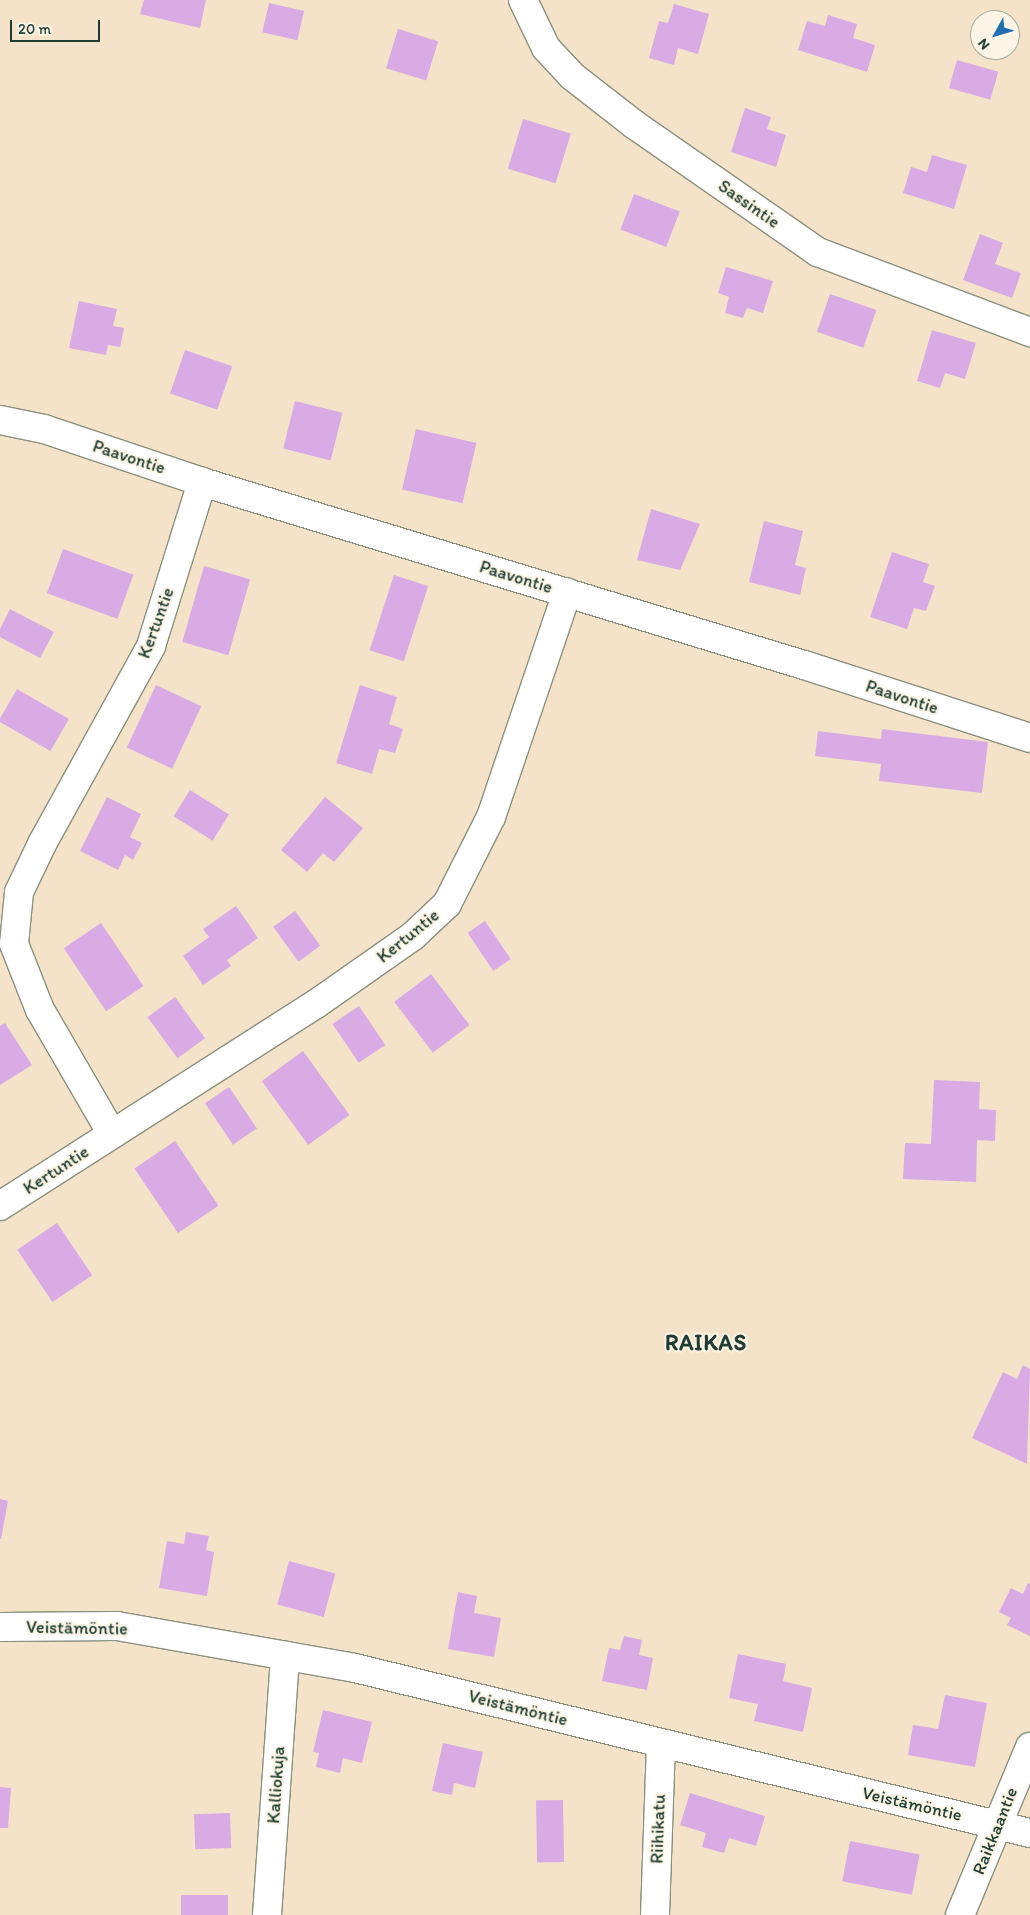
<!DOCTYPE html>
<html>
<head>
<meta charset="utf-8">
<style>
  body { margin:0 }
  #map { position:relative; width:1030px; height:1915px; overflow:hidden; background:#f5e3c9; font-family:Itim,sans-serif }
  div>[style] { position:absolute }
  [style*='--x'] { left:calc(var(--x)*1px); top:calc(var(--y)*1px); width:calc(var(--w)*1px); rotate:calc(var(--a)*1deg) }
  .building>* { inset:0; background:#d8abe5; transform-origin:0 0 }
  .roads { filter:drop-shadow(1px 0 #8a907e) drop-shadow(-1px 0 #8a907e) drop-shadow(0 1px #8a907e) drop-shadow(0 -1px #8a907e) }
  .minor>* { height:28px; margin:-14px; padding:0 14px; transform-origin:14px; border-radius:14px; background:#fff }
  span { translate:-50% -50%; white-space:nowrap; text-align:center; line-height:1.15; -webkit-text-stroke:4px #fcf5e5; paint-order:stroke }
  .street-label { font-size:18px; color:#1f3d34 }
  .district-label { font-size:22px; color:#1f3d34; font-weight:700; letter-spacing:1px }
  .north { position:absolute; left:970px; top:10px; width:50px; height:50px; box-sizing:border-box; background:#fcf5e5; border:1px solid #a4ab9e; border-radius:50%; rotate:231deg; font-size:14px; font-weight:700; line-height:20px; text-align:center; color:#1f3d34 }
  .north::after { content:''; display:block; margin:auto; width:18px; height:22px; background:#1f6fb2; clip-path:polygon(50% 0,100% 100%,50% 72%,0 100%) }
  .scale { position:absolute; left:10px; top:20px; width:90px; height:22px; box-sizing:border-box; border:2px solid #1f3d34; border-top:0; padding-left:6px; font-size:15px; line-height:18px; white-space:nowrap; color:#1f3d34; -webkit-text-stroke:4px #fcf5e5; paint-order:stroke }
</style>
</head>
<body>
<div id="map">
  <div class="building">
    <i style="clip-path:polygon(144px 0,206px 0,200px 28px,140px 14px)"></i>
    <i style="left:269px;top:3px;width:36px;height:30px;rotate:13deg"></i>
    <i style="clip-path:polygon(674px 4px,709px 14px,698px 54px,678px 48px,674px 65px,649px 58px,659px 21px,668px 23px)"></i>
    <i style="clip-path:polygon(828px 15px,857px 24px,853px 38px,875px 45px,867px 72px,798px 50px,807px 21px,825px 26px)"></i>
    <i style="left:398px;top:29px;width:42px;height:41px;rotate:17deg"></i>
    <i style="left:957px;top:60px;width:43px;height:29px;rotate:16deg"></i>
    <i style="clip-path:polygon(745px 108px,771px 117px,767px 129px,786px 135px,776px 167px,731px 152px)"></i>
    <i style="left:523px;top:119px;width:50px;height:52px;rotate:17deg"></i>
    <i style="clip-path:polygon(932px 155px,967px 165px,954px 209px,903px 193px,911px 167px,927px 172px)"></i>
    <i style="left:634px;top:194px;width:49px;height:38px;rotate:21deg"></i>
    <i style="clip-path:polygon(980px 234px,1003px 243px,995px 264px,1021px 273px,1012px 298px,963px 280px)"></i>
    <i style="clip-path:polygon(726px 267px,773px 281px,763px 313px,747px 308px,743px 318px,725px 313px,729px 297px,718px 293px)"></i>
    <i style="left:830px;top:294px;width:49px;height:40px;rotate:19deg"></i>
    <i style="clip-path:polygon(79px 301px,117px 309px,113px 326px,124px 328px,120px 347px,108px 345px,106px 355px,69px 348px)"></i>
    <i style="clip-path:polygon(932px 330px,976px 343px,965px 379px,945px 373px,940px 388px,917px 381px)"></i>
    <i style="left:185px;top:350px;width:50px;height:46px;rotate:19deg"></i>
    <i style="left:295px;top:401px;width:49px;height:49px;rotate:14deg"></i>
    <i style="left:416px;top:429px;width:62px;height:62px;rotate:13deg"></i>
    <i style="clip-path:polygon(651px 509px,700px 524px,680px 570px,637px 560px)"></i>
    <i style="clip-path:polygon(764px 521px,803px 531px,795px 565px,806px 568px,800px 595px,749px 582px)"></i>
    <i style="left:63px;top:549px;width:75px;height:47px;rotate:20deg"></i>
    <i style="clip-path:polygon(892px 552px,929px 564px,923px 582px,935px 586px,926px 611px,914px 608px,907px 629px,870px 617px)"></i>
    <i style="left:204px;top:566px;width:48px;height:79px;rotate:16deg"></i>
    <i style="left:394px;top:575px;width:36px;height:79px;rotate:18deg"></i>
    <i style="clip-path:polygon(10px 609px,54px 632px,40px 658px,0 637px,0 629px)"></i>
    <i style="left:156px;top:685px;width:50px;height:69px;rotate:25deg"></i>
    <i style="clip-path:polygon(360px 685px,397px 697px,389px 724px,403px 729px,395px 753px,379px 749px,372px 774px,336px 763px)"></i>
    <i style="left:17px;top:689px;width:60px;height:37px;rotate:30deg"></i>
    <i style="clip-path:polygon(882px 729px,988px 742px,982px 793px,879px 781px,881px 764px,815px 756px,818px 731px,881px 739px)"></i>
    <i style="left:190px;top:790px;width:46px;height:31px;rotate:32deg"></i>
    <i style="clip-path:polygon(107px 797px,141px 814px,130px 837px,142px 843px,133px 860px,125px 855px,118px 870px,80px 851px)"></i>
    <i style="clip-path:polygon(325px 797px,363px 828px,334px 862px,323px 853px,307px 872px,281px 850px)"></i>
    <i style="clip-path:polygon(236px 906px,258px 938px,227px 960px,231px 966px,203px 985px,183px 956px,209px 937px,203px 929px)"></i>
    <i style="left:295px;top:911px;width:43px;height:27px;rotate:54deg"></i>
    <i style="left:485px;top:921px;width:46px;height:21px;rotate:56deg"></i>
    <i style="left:101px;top:923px;width:76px;height:45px;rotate:56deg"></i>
    <i style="left:431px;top:974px;width:64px;height:46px;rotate:53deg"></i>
    <i style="left:175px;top:997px;width:51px;height:34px;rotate:54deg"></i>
    <i style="left:359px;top:1006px;width:47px;height:32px;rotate:56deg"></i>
    <i style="clip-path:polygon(5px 1023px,32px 1065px,0 1085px,0 1026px)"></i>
    <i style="left:303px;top:1051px;width:79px;height:51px;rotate:54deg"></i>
    <i style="clip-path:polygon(934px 1080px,980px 1082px,979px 1109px,996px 1110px,995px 1141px,977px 1140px,976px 1182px,903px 1179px,905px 1143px,931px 1144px)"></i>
    <i style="left:229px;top:1087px;width:50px;height:29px;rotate:56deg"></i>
    <i style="left:175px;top:1141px;width:78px;height:49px;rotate:56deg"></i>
    <i style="left:57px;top:1223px;width:63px;height:48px;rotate:56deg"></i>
    <i style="clip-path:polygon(1023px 1365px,1030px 1369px,1027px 1464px,972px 1438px,1003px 1372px,1017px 1379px)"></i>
    <i style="clip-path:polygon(0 1499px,8px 1501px,1px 1539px,0 1539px)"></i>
    <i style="clip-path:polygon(186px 1532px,209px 1536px,206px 1550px,214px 1552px,207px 1596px,159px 1588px,167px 1541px,184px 1544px)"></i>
    <i style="left:289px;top:1561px;width:48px;height:45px;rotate:15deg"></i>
    <i style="clip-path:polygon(1028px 1583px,1030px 1584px,1030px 1636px,1007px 1625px,1011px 1618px,999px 1612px,1011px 1588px,1023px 1594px)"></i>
    <i style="clip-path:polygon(458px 1592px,477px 1596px,474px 1613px,501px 1618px,494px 1657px,448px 1649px)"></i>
    <i style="clip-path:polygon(624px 1636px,642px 1640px,639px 1655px,653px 1658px,647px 1690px,602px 1681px,609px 1648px,620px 1650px)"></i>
    <i style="clip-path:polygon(738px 1654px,786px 1664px,783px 1681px,812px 1688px,803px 1732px,754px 1721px,758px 1704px,729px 1698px)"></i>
    <i style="clip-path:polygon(945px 1695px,987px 1703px,975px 1767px,908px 1755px,913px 1725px,938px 1729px)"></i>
    <i style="clip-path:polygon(323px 1710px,372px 1722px,362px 1763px,343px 1758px,340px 1773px,316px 1767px,319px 1753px,313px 1752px)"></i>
    <i style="clip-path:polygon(443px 1743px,483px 1752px,475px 1788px,454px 1783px,452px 1795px,432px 1791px)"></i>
    <i style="clip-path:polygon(0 1787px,11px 1788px,8px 1828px,0 1828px)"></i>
    <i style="clip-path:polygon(690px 1793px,765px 1816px,756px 1846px,729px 1838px,724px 1853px,702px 1847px,706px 1833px,680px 1825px)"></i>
    <i style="left:563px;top:1800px;width:62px;height:27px;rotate:89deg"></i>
    <i style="left:230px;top:1813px;width:35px;height:36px;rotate:88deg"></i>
    <i style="left:850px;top:1841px;width:71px;height:41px;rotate:11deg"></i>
    <i style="left:181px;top:1895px;width:47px;height:20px"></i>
  </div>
  <div class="roads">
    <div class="minor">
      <i style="--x:523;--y:0;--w:53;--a:64.4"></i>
      <i style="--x:546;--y:48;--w:38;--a:47"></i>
      <i style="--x:572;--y:76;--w:80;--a:37.9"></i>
      <i style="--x:635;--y:125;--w:223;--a:34.8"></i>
      <i style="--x:818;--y:252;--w:227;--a:20.7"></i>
      <i style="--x:0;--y:420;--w:45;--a:11.6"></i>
      <i style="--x:44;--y:429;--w:167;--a:18.5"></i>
      <i style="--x:202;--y:482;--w:629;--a:16.91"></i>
      <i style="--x:804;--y:665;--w:237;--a:17.9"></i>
      <i style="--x:112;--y:1134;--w:143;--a:-120.1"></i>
      <i style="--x:40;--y:1010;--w:71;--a:-111.5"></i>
      <i style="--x:14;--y:944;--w:52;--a:-84.5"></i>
      <i style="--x:19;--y:892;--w:55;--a:-64.4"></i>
      <i style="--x:43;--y:842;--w:224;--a:-61.1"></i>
      <i style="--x:151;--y:646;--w:172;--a:-72.7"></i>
      <i style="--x:0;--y:1206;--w:375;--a:-32.6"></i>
      <i style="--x:316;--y:1004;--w:118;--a:-35"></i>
      <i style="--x:413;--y:936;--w:47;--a:-43.3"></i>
      <i style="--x:447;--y:904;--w:97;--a:-63.2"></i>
      <i style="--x:491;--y:817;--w:237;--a:-71.3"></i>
      <i style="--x:0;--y:1627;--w:117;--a:-0.5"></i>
      <i style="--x:117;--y:1626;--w:242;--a:10"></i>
      <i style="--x:355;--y:1668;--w:695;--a:13.74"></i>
      <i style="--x:267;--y:1915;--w:260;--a:-86"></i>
      <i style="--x:655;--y:1915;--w:172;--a:-88"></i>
      <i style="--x:960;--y:1915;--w:182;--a:-67.4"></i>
    </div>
  </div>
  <div class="street-label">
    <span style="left:749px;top:204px;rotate:35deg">Sassintie</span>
    <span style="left:129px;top:457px;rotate:18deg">Paavontie</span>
    <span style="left:516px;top:577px;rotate:17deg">Paavontie</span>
    <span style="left:156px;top:623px;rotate:-70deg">Kertuntie</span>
    <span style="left:902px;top:697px;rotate:18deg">Paavontie</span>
    <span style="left:408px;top:936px;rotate:-39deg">Kertuntie</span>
    <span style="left:56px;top:1170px;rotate:-33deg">Kertuntie</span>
    <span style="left:77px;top:1628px;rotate:1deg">Veistämöntie</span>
    <span style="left:518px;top:1708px;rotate:14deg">Veistämöntie</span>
    <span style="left:276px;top:1785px;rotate:-86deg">Kalliokuja</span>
    <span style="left:912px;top:1804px;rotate:13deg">Veistämöntie</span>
    <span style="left:658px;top:1829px;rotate:-88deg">Riihikatu</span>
    <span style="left:995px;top:1831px;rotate:-68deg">Raikkaantie</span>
  </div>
  <div class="district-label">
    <span style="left:706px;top:1343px">RAIKAS</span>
  </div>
  <div class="north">N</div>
  <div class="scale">20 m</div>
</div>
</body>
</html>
